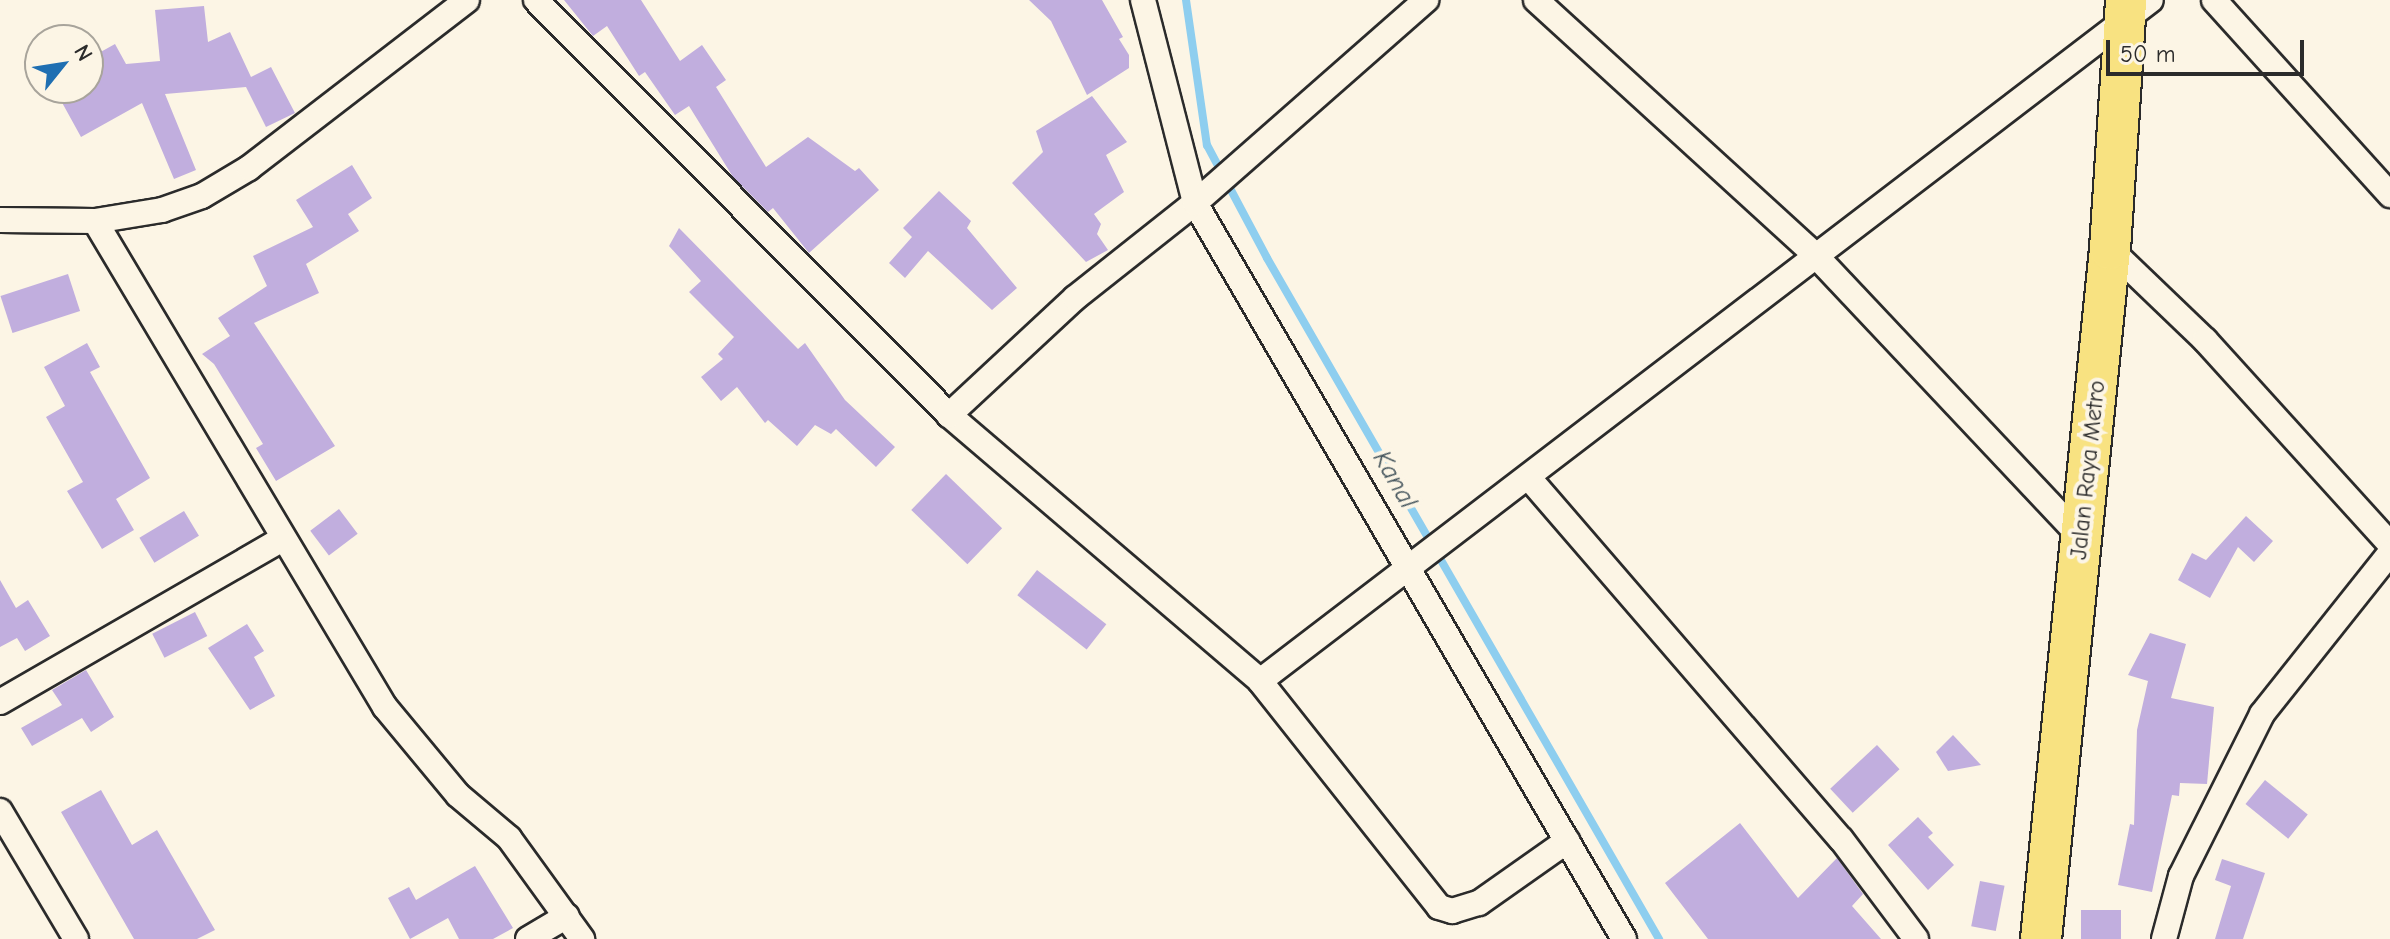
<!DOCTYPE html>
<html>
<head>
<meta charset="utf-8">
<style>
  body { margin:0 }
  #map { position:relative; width:2390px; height:939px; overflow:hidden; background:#fcf5e5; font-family:"Comic Neue",sans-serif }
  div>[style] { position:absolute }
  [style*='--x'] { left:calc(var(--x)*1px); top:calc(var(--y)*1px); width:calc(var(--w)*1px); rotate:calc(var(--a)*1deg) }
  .stream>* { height:8px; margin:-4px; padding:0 4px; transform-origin:4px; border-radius:4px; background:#8eceef }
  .building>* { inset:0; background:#c1aede; transform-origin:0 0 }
  .roads { filter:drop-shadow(2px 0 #2b2b2b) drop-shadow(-2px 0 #2b2b2b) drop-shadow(0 2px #2b2b2b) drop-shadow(0 -2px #2b2b2b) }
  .minor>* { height:24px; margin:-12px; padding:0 12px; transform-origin:12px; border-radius:12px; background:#fcf5e5 }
  .trunk>* { height:40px; margin:-20px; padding:0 20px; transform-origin:20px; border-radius:20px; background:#f8e281 }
  span { translate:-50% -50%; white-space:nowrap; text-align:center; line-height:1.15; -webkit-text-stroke:8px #fcf5e5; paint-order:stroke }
  .street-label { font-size:24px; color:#2b2b2b }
  .water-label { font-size:26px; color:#44545c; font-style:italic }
  .north { position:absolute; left:24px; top:24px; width:80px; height:80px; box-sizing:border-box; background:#fcf5e5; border:2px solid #a8a49b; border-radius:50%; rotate:60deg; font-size:22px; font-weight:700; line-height:32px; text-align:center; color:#2b2b2b }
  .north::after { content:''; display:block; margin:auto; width:28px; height:36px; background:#1f6fb2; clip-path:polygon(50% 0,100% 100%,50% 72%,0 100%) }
  .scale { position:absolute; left:2106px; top:40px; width:198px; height:36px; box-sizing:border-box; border:4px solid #2b2b2b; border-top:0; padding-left:10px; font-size:24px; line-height:28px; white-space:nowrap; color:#2b2b2b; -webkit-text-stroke:6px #fcf5e5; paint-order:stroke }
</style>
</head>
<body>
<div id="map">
  <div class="stream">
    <i style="--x:1186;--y:0;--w:147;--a:81.8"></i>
    <i style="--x:1207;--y:145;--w:128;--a:62"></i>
    <i style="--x:1267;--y:258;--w:786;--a:60.07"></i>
  </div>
  <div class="building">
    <i style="clip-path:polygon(564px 0,641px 0,680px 61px,702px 45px,726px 80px,716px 87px,766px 167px,808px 137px,855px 171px,859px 168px,879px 190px,809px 253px,773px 208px,768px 212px,733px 177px,689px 106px,675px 115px,645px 72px,639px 76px,607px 26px,593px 36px)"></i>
    <i style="clip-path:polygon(1029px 0,1102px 0,1123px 37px,1119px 39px,1129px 55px,1129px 68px,1087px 95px,1051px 21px)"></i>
    <i style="clip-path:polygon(204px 6px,208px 42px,230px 32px,251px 77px,271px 67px,295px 113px,266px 127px,246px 87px,165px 94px,196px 170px,174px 179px,142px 103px,81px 137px,54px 88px,88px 88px,88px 59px,115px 44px,126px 64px,160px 61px,155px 10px)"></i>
    <i style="clip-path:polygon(1092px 96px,1127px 142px,1106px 155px,1124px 192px,1094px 214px,1101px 224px,1097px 234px,1108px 250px,1086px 262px,1012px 183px,1043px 152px,1036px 131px)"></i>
    <i style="clip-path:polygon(352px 165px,372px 198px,348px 214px,359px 231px,306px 264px,319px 293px,254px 323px,335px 446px,276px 481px,256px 448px,263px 444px,214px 364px,202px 354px,230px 336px,218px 318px,267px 286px,253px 256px,313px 227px,296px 200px)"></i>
    <i style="clip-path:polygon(939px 191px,971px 221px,967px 228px,1017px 288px,992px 310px,928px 251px,905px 278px,889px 263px,912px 237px,903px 228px)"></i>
    <i style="clip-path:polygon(679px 228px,798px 349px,805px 343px,845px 400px,895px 447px,876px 467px,836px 429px,831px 434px,815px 425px,797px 446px,768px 420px,765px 423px,737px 387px,721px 401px,701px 377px,723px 359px,718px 354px,734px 337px,689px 292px,701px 281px,669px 246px)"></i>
    <i style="left:68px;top:274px;width:39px;height:71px;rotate:72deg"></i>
    <i style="clip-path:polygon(87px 343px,100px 367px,90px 372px,150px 478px,116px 499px,134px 530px,102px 549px,67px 491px,83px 482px,46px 417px,65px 406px,44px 367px)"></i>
    <i style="left:946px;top:474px;width:78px;height:50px;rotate:44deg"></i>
    <i style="left:339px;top:509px;width:31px;height:36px;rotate:53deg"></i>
    <i style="left:184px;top:511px;width:29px;height:52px;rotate:59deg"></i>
    <i style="clip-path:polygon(2246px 516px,2273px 541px,2254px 562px,2238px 547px,2210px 598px,2178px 580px,2192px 553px,2206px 560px)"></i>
    <i style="left:1037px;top:570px;width:88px;height:32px;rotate:38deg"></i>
    <i style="clip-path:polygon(0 580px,16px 608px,28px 600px,50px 636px,25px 651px,17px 638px,0 647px)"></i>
    <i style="left:195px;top:612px;width:27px;height:48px;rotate:63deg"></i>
    <i style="clip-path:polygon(247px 624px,264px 651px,254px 657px,275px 696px,250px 710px,208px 648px)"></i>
    <i style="clip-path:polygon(2150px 633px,2186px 644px,2171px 698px,2214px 707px,2207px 784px,2180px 783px,2179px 796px,2172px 795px,2152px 892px,2118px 885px,2130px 824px,2134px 825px,2137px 730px,2148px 681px,2128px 675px)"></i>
    <i style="clip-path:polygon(86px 670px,114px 717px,91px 732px,82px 718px,32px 746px,21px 728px,62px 705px,52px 690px)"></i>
    <i style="clip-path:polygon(1953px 735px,1981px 765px,1948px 771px,1936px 752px)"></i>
    <i style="left:1877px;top:745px;width:33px;height:64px;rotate:47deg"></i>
    <i style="left:2265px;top:780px;width:55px;height:31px;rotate:39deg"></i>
    <i style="clip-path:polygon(101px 790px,132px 845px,157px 830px,215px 930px,197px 939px,134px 939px,61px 812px)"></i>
    <i style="clip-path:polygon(1918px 817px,1933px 833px,1928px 837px,1954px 865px,1928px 890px,1888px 845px)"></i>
    <i style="clip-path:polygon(1740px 823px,1798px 898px,1837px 858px,1863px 894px,1852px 906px,1881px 939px,1708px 939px,1665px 883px)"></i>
    <i style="clip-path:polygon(2222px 859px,2265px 873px,2243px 939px,2215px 939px,2231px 886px,2215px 880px)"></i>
    <i style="clip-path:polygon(475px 866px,513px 928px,493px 939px,459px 939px,448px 918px,410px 939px,388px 898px,409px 887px,416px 900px)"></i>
    <i style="left:1980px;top:881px;width:25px;height:46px;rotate:11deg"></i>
    <i style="left:2081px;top:910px;width:40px;height:29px"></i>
  </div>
  <div class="roads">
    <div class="minor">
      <i style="--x:536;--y:0;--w:585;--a:45.14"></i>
      <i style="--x:949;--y:415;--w:409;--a:40.5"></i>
      <i style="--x:1260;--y:681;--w:288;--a:51.6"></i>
      <i style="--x:1439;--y:907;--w:14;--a:17"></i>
      <i style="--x:1452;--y:911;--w:28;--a:-17"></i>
      <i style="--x:1479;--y:903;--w:108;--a:-35.2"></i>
      <i style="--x:1143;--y:0;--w:210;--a:75.6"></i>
      <i style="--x:1195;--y:203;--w:852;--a:59.76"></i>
      <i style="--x:1536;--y:0;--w:381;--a:42.4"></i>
      <i style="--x:1817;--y:257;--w:385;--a:46.7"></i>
      <i style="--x:2214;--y:0;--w:263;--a:47.9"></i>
      <i style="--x:0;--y:220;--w:95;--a:0.6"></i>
      <i style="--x:95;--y:221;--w:68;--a:-9.3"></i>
      <i style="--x:162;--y:210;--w:42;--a:-19.3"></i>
      <i style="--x:202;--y:196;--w:55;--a:-30.8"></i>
      <i style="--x:249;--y:168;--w:275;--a:-37.6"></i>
      <i style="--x:95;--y:221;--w:566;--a:59.18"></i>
      <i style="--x:385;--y:707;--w:114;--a:50.3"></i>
      <i style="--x:458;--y:795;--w:67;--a:40.1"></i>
      <i style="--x:509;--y:838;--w:125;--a:54.1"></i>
      <i style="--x:2110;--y:249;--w:132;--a:43.8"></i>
      <i style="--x:2205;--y:340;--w:275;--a:47.8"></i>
      <i style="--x:949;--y:415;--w:172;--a:-42.9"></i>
      <i style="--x:1075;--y:298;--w:153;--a:-38.4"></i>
      <i style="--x:1195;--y:203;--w:308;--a:-41.3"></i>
      <i style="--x:1529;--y:478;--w:477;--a:49.2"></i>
      <i style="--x:1841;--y:839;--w:125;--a:53.1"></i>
      <i style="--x:1260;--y:681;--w:1121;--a:-37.39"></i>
      <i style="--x:0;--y:702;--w:324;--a:-30"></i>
      <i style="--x:0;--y:811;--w:149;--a:59.3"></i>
      <i style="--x:528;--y:939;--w:45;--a:-30.5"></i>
      <i style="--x:2164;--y:939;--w:65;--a:-74.9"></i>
      <i style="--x:2181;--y:876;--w:181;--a:-63.4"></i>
      <i style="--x:2262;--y:714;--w:206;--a:-51.5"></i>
    </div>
    <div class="trunk">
      <i style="--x:2041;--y:939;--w:693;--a:-84.29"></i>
      <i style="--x:2110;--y:249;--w:250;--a:-86.3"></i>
    </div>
  </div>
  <div class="street-label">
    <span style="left:2088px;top:470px;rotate:-84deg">Jalan Raya Metro</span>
  </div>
  <div class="water-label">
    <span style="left:1394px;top:480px;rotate:60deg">Kanal</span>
  </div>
  <div class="north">N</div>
  <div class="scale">50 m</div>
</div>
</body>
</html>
